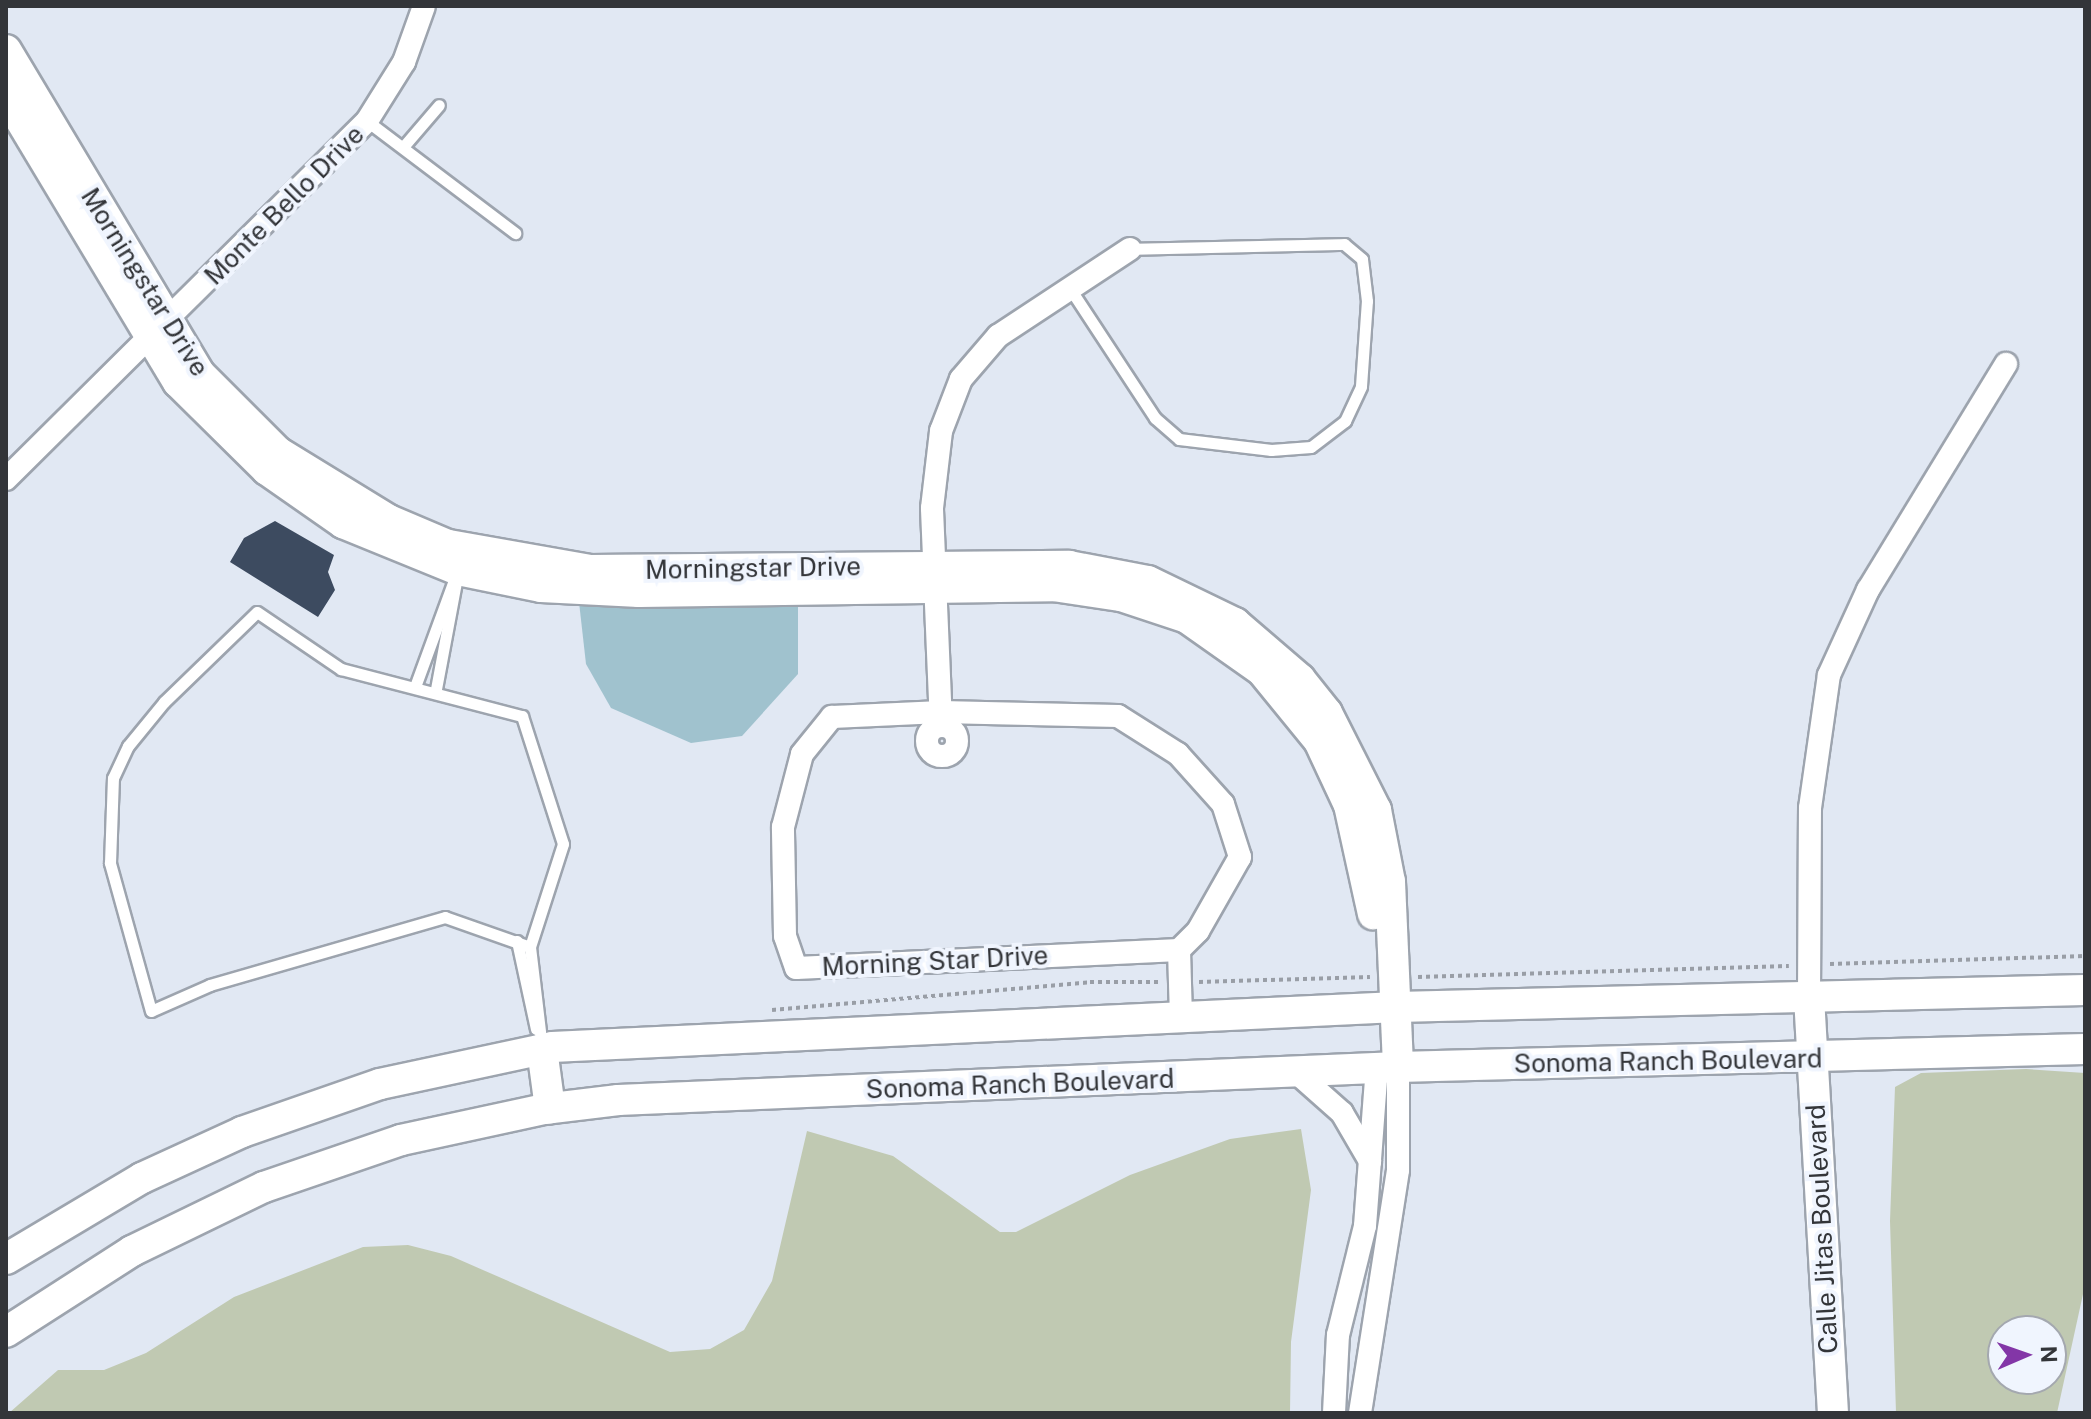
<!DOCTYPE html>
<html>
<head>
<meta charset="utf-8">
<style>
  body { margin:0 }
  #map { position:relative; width:2091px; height:1419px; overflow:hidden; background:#e1e8f3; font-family:"Public Sans",sans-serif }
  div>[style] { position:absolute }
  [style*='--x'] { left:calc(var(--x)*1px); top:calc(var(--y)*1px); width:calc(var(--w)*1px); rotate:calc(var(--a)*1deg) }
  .green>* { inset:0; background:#c0c9b2 }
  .water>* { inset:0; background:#a0c2ce }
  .building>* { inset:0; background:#3d4b60 }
  .path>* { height:4px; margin-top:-2px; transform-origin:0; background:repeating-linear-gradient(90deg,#999ea6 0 4px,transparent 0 8px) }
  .roads { filter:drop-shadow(2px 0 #9da4ae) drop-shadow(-2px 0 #9da4ae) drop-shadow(0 2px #9da4ae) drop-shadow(0 -2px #9da4ae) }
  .lane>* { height:11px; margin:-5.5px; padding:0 5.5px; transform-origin:5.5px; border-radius:5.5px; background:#fff }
  .street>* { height:22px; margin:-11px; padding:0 11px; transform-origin:11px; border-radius:11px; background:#fff }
  .street>.ring { margin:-11px; padding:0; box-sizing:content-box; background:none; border:22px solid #fff; border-radius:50% }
  .secondary>* { height:30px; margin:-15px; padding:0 15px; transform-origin:15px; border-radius:15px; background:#fff }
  span { translate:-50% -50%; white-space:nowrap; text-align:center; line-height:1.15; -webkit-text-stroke:8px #f0f5fe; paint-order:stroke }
  .street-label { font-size:26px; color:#333539 }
  .frame { position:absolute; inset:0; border:8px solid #333539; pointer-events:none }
  .north { position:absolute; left:1987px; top:1315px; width:80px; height:80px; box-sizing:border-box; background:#f0f5fe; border:2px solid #a4a8af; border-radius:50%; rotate:88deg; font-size:22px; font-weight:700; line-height:32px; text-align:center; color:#333539 }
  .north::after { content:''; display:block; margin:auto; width:28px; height:36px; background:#8336a7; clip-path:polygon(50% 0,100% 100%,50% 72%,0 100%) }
</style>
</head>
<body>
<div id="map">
  <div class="green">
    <i style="clip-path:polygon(evenodd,2026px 1069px,2085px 1073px,2085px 1285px,2057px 1413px,1896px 1413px,1890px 1221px,1895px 1087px,1921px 1073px,2026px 1069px,2003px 1331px,2051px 1331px,2051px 1379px,2003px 1379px,2003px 1331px)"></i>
    <i style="clip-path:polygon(1301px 1129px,1311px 1190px,1291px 1342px,1290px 1413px,9px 1413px,58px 1370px,104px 1370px,146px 1353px,234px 1297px,363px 1247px,408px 1245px,451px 1256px,670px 1352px,710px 1349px,744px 1330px,772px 1281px,807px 1131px,893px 1156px,1000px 1232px,1016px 1232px,1130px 1175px,1230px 1139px)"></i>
  </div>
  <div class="water">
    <i style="clip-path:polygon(798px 600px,798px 674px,742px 736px,691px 743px,611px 708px,586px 664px,579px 602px)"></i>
  </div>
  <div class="building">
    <i style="clip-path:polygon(275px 521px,334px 555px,328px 572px,335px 590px,318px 617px,230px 562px,244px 538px)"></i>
  </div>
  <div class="path">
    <i style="--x:1830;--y:964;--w:255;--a:-1.8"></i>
    <i style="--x:1418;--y:977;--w:371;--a:-1.7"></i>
    <i style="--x:1199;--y:982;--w:171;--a:-1.7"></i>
    <i style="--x:772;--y:1010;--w:319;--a:-5"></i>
    <i style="--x:1090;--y:982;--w:72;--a:0"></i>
  </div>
  <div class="roads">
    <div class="lane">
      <i style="--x:367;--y:121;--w:186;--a:37.1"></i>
      <i style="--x:403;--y:147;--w:55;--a:-49.4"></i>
      <i style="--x:1069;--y:287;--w:157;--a:56.7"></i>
      <i style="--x:1155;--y:418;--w:32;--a:41"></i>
      <i style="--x:1179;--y:439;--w:93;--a:6.8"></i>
      <i style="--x:1271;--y:450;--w:40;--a:-4.3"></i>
      <i style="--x:1311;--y:447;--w:43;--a:-37.4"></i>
      <i style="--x:1345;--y:421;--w:38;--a:-65"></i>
      <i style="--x:1361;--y:386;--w:85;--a:-86"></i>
      <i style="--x:1367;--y:301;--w:42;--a:-96.8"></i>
      <i style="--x:1362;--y:259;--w:23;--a:-140"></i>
      <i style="--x:1344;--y:244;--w:214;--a:178.7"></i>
      <i style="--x:416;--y:684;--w:119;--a:-69.9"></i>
      <i style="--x:436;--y:689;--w:109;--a:-79.4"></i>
      <i style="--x:517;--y:941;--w:90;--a:77.8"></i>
      <i style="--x:530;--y:947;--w:90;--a:-160.6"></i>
      <i style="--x:445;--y:917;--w:245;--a:163.9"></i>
      <i style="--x:210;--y:985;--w:64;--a:156.2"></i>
      <i style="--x:151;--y:1011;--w:154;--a:-105.5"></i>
      <i style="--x:110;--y:863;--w:85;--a:-88"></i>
      <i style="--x:113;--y:778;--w:35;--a:-65"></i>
      <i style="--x:128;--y:746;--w:57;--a:-50.7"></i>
      <i style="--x:164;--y:702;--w:129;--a:-44.1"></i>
      <i style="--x:257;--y:612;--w:102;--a:34.2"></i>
      <i style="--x:341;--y:669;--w:187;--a:14.6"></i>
      <i style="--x:522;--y:716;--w:134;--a:72.2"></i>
      <i style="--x:563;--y:844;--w:108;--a:107.8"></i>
      <i style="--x:530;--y:947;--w:102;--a:83.2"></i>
    </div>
    <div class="street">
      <i style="--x:6;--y:479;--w:508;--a:-44.76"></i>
      <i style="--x:367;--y:121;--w:70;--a:-57.9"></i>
      <i style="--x:404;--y:62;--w:59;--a:-70.3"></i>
      <i style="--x:941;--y:712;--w:177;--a:1.3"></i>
      <i style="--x:1118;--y:716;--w:71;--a:32.3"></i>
      <i style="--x:1178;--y:754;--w:67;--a:48"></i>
      <i style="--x:1223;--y:804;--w:56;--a:72.2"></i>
      <i style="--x:1240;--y:857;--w:85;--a:119.6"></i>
      <i style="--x:1198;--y:931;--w:27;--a:135"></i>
      <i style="--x:1179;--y:950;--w:383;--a:177.3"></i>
      <i style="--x:796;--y:968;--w:34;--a:-109"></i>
      <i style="--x:785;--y:936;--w:109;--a:-91.1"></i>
      <i style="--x:783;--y:827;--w:75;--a:-75.4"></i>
      <i style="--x:802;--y:754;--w:48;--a:-51"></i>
      <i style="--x:832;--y:717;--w:109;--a:-2.6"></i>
      <i style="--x:941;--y:724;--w:216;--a:-92.4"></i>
      <i style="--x:932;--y:508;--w:78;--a:-83.3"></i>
      <i style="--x:941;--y:431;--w:56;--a:-69"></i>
      <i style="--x:961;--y:379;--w:57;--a:-49.3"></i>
      <i style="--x:998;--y:336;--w:158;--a:-33.4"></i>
      <i class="ring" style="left:927px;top:726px;width:8px;height:8px"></i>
      <i style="--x:1179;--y:950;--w:66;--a:88.3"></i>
      <i style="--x:1809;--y:997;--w:189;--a:-89.7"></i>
      <i style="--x:1810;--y:808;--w:134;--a:-81.9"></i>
      <i style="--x:1829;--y:675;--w:94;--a:-65.4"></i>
      <i style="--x:1868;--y:590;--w:265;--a:-58.6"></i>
      <i style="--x:1297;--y:1073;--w:60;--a:41.6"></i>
      <i style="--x:1342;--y:1113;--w:56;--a:59.7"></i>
      <i style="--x:1334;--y:1413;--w:78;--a:-87.1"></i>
      <i style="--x:1338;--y:1335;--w:112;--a:-76.1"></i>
      <i style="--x:1365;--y:1226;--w:158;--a:-85.7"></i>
      <i style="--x:1360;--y:1413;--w:246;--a:-81.1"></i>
      <i style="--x:1398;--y:1170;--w:103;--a:-90"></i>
    </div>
    <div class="secondary">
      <i style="--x:6;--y:50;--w:378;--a:59.1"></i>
      <i style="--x:200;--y:374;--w:110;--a:45"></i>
      <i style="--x:278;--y:452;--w:130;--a:31.5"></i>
      <i style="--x:389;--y:520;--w:64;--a:23"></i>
      <i style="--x:448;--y:545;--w:144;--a:10"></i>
      <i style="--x:590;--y:570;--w:479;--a:-0.5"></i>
      <i style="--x:1069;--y:566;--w:80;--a:10.8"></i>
      <i style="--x:1148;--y:581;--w:97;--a:25.8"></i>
      <i style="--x:1235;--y:623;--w:86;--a:40.7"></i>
      <i style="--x:1300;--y:679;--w:43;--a:51.5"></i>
      <i style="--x:1327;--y:713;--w:109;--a:63.2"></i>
      <i style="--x:1376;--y:810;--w:73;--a:79"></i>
      <i style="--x:1390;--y:882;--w:185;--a:87.5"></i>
      <i style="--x:6;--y:96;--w:334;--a:59"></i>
      <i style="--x:178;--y:382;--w:125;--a:44.7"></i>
      <i style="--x:267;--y:470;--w:93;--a:34.9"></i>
      <i style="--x:343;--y:523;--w:124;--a:22.2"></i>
      <i style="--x:458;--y:570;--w:85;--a:11.6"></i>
      <i style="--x:541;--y:587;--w:98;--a:2.9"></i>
      <i style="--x:639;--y:592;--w:414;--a:-0.8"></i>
      <i style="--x:1053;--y:586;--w:69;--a:8.4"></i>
      <i style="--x:1121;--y:596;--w:70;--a:18.4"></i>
      <i style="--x:1187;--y:618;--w:92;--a:35.2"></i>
      <i style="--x:1262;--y:671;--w:90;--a:50.8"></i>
      <i style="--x:1319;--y:741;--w:71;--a:64.9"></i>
      <i style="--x:1349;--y:805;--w:112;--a:77.6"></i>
      <i style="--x:1809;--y:997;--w:417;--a:86.7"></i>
      <i style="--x:542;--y:1049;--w:60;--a:82.3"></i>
      <i style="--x:6;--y:1259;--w:158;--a:-30.8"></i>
      <i style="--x:142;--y:1178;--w:110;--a:-24.7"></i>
      <i style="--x:242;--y:1132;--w:146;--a:-19.2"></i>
      <i style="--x:380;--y:1084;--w:176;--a:-12.1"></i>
      <i style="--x:552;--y:1047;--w:846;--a:-2.71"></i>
      <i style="--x:1397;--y:1007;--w:688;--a:-1.42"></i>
      <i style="--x:6;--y:1332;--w:150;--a:-32.7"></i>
      <i style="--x:132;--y:1251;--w:147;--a:-25.9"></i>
      <i style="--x:264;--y:1187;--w:145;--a:-18.9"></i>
      <i style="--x:401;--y:1140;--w:146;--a:-12.2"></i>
      <i style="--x:544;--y:1109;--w:75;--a:-6.9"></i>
      <i style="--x:618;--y:1100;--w:781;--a:-2.42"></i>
      <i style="--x:1398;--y:1067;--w:687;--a:-1.5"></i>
    </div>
  </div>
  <div class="street-label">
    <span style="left:284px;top:205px;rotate:-45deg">Monte Bello Drive</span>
    <span style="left:145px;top:282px;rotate:58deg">Morningstar Drive</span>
    <span style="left:753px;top:568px;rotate:-1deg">Morningstar Drive</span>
    <span style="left:935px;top:961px;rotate:-3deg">Morning Star Drive</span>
    <span style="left:1668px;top:1061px;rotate:-1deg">Sonoma Ranch Boulevard</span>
    <span style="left:1020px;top:1084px;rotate:-2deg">Sonoma Ranch Boulevard</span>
    <span style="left:1822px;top:1229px;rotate:-93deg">Calle Jitas Boulevard</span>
  </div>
  <div class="frame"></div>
  <div class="north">N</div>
</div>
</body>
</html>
